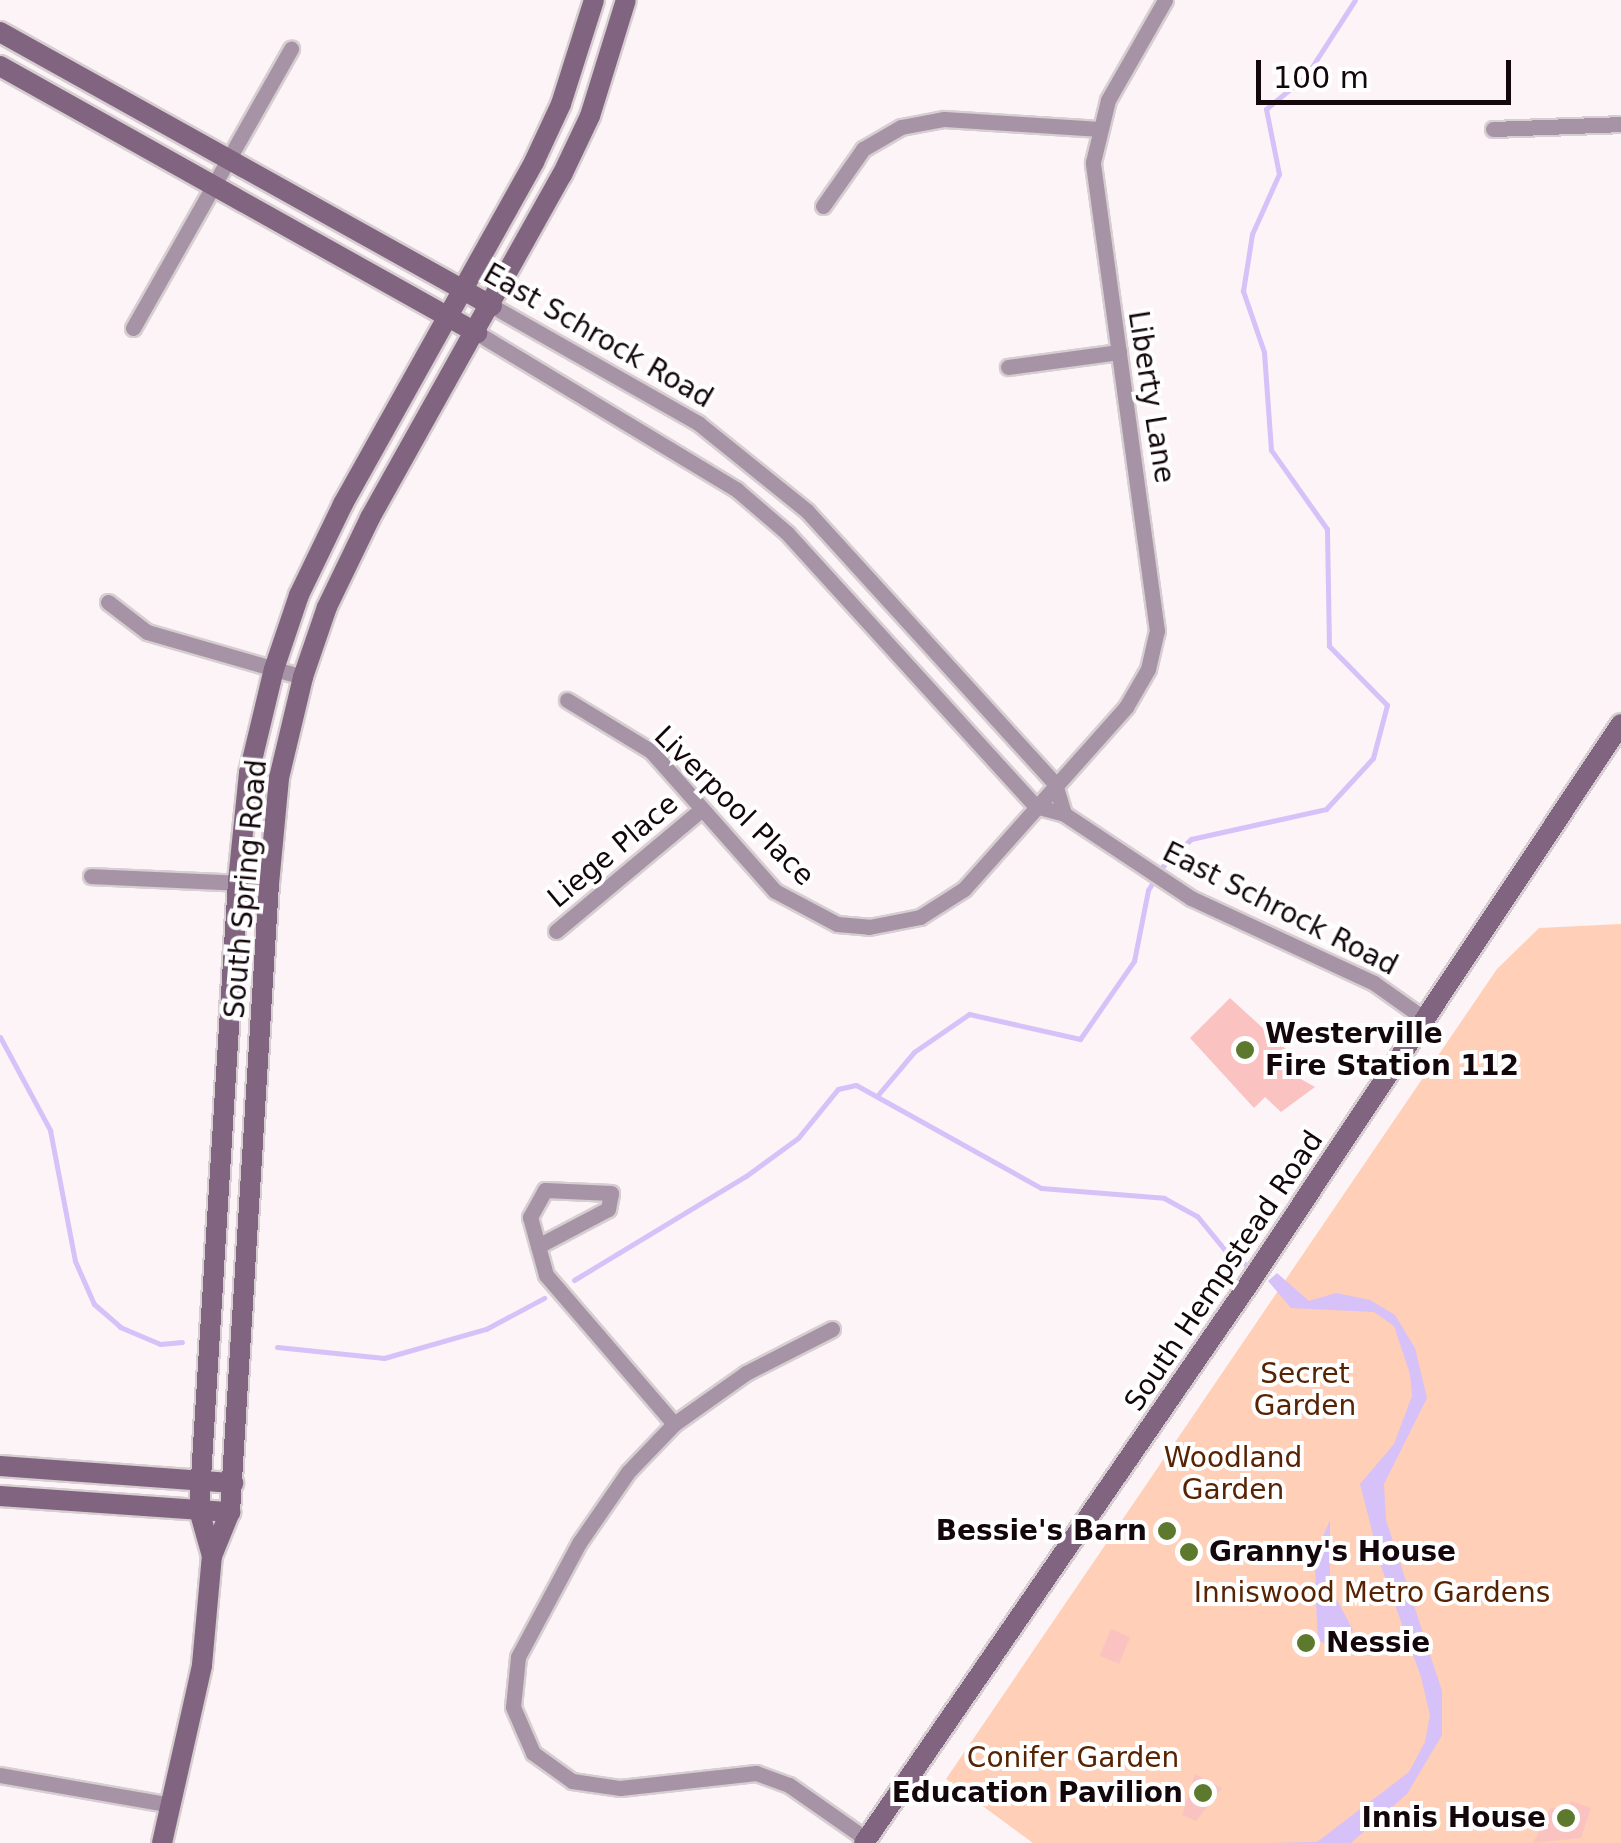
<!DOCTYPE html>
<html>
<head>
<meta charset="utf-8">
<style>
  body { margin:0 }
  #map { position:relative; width:1621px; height:1843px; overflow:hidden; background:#fcf4f7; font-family:"DejaVu Sans",sans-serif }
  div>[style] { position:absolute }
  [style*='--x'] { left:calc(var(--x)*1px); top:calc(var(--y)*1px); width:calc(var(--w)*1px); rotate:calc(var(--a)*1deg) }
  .green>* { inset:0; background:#ffcfb8 }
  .water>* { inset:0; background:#d6c1f8 }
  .stream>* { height:5px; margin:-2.5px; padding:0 2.5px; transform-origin:2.5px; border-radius:2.5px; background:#d6c1f8 }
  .building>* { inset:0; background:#fac3c1; transform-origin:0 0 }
  .roads { filter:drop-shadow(2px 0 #d7ced1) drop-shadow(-2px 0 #d7ced1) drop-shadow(0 2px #d7ced1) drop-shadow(0 -2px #d7ced1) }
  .street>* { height:15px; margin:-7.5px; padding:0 7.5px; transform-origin:7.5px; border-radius:7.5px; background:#a793a6 }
  .secondary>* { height:20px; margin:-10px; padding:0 10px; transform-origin:10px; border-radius:10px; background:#81647f }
  .dots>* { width:28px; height:28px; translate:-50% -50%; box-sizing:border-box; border:5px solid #fff; border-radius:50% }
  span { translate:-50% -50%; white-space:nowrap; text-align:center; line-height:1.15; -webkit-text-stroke:8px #fff; paint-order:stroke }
  .street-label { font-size:28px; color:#13070c }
  .poi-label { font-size:28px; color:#13070c; font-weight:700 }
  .left { translate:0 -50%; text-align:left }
  .right { translate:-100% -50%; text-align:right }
  .park-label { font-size:28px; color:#572303 }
  .scale { position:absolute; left:1256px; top:60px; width:255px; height:45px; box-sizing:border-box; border:5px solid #13070c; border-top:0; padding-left:12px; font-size:30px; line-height:35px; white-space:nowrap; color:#13070c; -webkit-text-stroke:8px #fff; paint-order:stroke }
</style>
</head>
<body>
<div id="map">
  <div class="green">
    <i style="clip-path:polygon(1621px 924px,1621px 1843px,1033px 1843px,946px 1779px,1497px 969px,1539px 928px)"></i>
  </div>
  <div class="water">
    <i style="clip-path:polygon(1277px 1273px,1309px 1301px,1336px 1293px,1370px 1300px,1395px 1315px,1415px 1348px,1427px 1398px,1384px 1484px,1386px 1520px,1442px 1691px,1442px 1735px,1407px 1794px,1351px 1843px,1266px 1843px,1317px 1842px,1409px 1772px,1425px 1742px,1430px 1715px,1421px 1677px,1381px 1566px,1360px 1484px,1394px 1444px,1412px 1396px,1410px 1374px,1394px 1326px,1374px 1312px,1291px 1308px,1268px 1281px)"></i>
    <i style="clip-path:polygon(1330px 1520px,1330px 1587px,1353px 1630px,1332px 1647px,1318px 1640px,1316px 1604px,1315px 1555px)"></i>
  </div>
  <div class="stream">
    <i style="--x:0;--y:1037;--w:106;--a:61.7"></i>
    <i style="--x:50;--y:1130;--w:133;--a:79.2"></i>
    <i style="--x:75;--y:1261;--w:47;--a:66.2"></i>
    <i style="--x:94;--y:1304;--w:35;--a:41"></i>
    <i style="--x:120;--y:1327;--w:43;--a:23"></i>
    <i style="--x:160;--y:1344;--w:22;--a:-5"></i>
    <i style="--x:877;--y:1096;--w:57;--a:-49.9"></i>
    <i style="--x:914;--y:1052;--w:67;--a:-34.6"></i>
    <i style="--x:969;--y:1014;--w:114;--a:12.7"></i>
    <i style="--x:1080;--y:1039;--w:95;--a:-55.3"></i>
    <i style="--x:1134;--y:961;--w:72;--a:-78.8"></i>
    <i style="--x:1148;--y:890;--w:28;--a:-58"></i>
    <i style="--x:1163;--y:866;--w:39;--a:-44"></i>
    <i style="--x:1191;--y:839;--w:138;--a:-12.5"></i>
    <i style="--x:1326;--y:809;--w:69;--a:-47.3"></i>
    <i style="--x:1373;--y:758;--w:55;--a:-75.2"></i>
    <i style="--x:1387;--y:705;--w:83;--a:-134.5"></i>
    <i style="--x:1329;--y:646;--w:117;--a:-91"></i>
    <i style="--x:1327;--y:529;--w:97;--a:-125.3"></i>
    <i style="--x:1271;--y:450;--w:98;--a:-94.1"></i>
    <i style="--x:1264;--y:352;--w:65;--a:-109"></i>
    <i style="--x:1243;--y:291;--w:58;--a:-81"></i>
    <i style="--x:1252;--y:234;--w:66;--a:-65.8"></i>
    <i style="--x:1279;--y:174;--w:66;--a:-101.3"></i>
    <i style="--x:1266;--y:109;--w:52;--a:-39.5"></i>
    <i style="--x:1306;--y:76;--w:90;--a:-57.2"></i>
    <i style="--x:574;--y:1280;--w:201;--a:-31.2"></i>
    <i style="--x:746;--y:1176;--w:64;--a:-36.2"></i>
    <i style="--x:798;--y:1138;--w:63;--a:-50.8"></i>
    <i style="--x:838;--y:1089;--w:18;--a:-13"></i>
    <i style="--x:856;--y:1085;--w:212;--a:29.1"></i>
    <i style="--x:1041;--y:1188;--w:123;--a:4.6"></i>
    <i style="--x:1164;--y:1198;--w:38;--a:29"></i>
    <i style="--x:1197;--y:1216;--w:50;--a:50.6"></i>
    <i style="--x:1229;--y:1255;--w:26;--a:29"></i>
    <i style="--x:277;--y:1347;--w:108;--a:5.9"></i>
    <i style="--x:384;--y:1358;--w:106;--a:-15.9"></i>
    <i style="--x:486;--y:1329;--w:66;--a:-28.1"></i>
  </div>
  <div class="building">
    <i style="clip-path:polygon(1230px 998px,1300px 1062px,1290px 1073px,1315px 1087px,1281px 1112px,1265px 1097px,1254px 1108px,1190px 1038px)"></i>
    <i style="left:1169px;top:1521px;width:13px;height:17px;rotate:45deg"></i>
    <i style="left:1191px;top:1541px;width:15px;height:17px;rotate:53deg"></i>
    <i style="left:1111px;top:1629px;width:21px;height:29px;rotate:23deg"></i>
    <i style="clip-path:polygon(1195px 1774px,1222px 1788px,1196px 1821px,1182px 1815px)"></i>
    <i style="clip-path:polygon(1571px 1801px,1591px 1808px,1581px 1838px,1533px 1843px,1551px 1807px,1566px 1813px)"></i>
  </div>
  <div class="roads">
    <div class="street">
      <i style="--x:1493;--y:129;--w:128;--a:-2.2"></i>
      <i style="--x:823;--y:206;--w:70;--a:-54.9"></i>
      <i style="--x:863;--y:149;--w:44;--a:-30.1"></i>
      <i style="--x:901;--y:127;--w:44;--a:-10.5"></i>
      <i style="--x:944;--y:119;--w:153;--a:3.7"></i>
      <i style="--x:492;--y:306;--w:237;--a:29.6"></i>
      <i style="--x:698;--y:423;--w:140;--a:38.9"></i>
      <i style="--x:807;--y:511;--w:369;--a:47.7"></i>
      <i style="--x:1055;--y:784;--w:31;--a:73"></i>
      <i style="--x:133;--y:328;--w:321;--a:-60.5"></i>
      <i style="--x:477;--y:333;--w:304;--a:31.1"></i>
      <i style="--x:737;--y:490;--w:66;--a:40.7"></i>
      <i style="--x:787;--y:533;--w:369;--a:47.7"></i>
      <i style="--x:1035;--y:806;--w:30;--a:15"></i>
      <i style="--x:1064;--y:814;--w:152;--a:33.5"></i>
      <i style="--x:1191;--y:898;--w:202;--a:24.9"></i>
      <i style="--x:1374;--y:983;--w:59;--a:35.3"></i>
      <i style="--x:1008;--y:367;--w:112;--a:-7.7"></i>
      <i style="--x:108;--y:602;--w:49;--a:37.6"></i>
      <i style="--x:147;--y:632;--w:162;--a:16.1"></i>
      <i style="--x:567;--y:700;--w:98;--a:31.3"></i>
      <i style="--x:651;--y:751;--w:187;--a:48.5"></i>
      <i style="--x:775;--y:891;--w:70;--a:28"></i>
      <i style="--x:837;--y:924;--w:32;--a:5"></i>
      <i style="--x:869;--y:927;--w:52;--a:-11.1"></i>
      <i style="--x:920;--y:917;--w:52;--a:-32.5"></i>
      <i style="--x:964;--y:889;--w:244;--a:-48.3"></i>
      <i style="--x:1126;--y:707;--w:44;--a:-59.9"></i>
      <i style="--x:1148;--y:669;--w:39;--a:-77"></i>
      <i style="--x:1157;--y:631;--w:473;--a:-97.8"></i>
      <i style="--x:1093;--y:162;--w:64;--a:-76.4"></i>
      <i style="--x:1108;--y:100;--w:115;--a:-60.3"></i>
      <i style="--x:91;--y:876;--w:178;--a:2.6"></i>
      <i style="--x:556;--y:931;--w:190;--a:-39.9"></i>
      <i style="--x:538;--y:1246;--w:79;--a:-27.9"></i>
      <i style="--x:608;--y:1209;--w:16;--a:-79"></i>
      <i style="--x:611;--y:1193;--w:66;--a:-177.4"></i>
      <i style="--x:545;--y:1190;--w:31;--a:119"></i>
      <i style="--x:530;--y:1217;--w:60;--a:74.6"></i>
      <i style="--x:546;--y:1275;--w:196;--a:49.3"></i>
      <i style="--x:832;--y:1329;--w:97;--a:152.9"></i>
      <i style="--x:746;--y:1373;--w:88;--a:144.7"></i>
      <i style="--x:674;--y:1424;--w:66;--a:133.8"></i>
      <i style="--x:628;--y:1472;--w:86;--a:124.6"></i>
      <i style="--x:579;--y:1543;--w:129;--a:118.2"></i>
      <i style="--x:518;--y:1657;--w:50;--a:95.7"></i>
      <i style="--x:513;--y:1707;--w:50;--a:66.5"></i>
      <i style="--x:533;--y:1753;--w:48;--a:35.7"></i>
      <i style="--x:572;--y:1781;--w:49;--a:8.3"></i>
      <i style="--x:620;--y:1788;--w:137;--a:-6.3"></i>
      <i style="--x:756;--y:1773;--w:35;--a:20"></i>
      <i style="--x:789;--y:1785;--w:94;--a:35"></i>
      <i style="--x:0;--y:1775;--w:169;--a:9.9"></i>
    </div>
    <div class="secondary">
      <i style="--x:0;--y:32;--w:563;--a:29.11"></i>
      <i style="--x:0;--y:66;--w:547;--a:29.24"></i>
      <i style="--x:0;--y:1466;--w:234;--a:4.2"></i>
      <i style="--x:0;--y:1496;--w:231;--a:4"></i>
      <i style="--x:212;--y:1556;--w:48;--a:-105.8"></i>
      <i style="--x:199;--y:1510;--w:630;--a:-86.45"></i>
      <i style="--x:238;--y:881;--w:109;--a:-84.2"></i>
      <i style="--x:249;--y:773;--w:107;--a:-76.5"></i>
      <i style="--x:274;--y:669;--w:78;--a:-71.3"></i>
      <i style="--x:299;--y:595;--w:101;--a:-64.2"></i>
      <i style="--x:343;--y:504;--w:392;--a:-60.8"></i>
      <i style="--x:534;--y:162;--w:64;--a:-65"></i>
      <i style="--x:561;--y:104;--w:109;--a:-72.4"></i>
      <i style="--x:162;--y:1843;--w:182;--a:-77.3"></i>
      <i style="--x:202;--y:1665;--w:109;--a:-84.8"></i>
      <i style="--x:212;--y:1556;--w:48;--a:-67.8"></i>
      <i style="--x:230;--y:1512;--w:629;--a:-86.45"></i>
      <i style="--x:269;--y:884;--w:106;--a:-84.6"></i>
      <i style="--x:279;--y:778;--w:104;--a:-76.6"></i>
      <i style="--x:303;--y:677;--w:74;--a:-71.1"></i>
      <i style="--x:327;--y:607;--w:99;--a:-64.2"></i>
      <i style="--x:370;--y:518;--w:393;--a:-60.8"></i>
      <i style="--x:562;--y:175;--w:65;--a:-64.6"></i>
      <i style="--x:590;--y:116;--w:121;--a:-72.8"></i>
      <i style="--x:864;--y:1843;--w:681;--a:-55.47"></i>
      <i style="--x:1250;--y:1282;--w:670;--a:-56.38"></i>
    </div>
  </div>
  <div class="dots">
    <i style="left:1245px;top:1050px;background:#5d792e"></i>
    <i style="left:1167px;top:1531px;background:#5d792e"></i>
    <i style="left:1189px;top:1552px;background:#5d792e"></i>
    <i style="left:1306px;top:1643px;background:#5d792e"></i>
    <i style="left:1203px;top:1793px;background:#5d792e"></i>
    <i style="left:1566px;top:1818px;background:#5d792e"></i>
  </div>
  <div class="street-label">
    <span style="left:598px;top:336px;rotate:30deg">East Schrock Road</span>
    <span style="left:1151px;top:397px;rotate:81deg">Liberty Lane</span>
    <span style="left:734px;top:806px;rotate:45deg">Liverpool Place</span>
    <span style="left:613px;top:851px;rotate:-40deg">Liege Place</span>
    <span style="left:246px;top:889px;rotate:-85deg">South Spring Road</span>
    <span style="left:1280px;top:909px;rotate:27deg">East Schrock Road</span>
    <span style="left:1224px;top:1271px;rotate:-56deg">South Hempstead Road</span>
  </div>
  <div class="poi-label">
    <span class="left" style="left:1265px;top:1050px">Westerville<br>Fire Station 112</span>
    <span class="right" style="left:1147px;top:1531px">Bessie's Barn</span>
    <span class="left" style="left:1209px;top:1552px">Granny's House</span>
    <span class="left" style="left:1326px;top:1643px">Nessie</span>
    <span class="right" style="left:1183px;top:1793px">Education Pavilion</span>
    <span class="right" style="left:1546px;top:1818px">Innis House</span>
  </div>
  <div class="park-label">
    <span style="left:1305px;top:1390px">Secret<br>Garden</span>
    <span style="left:1233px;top:1474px">Woodland<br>Garden</span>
    <span style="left:1372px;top:1593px">Inniswood Metro Gardens</span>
    <span style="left:1073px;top:1758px">Conifer Garden</span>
  </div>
  <div class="scale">100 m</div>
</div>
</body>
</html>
